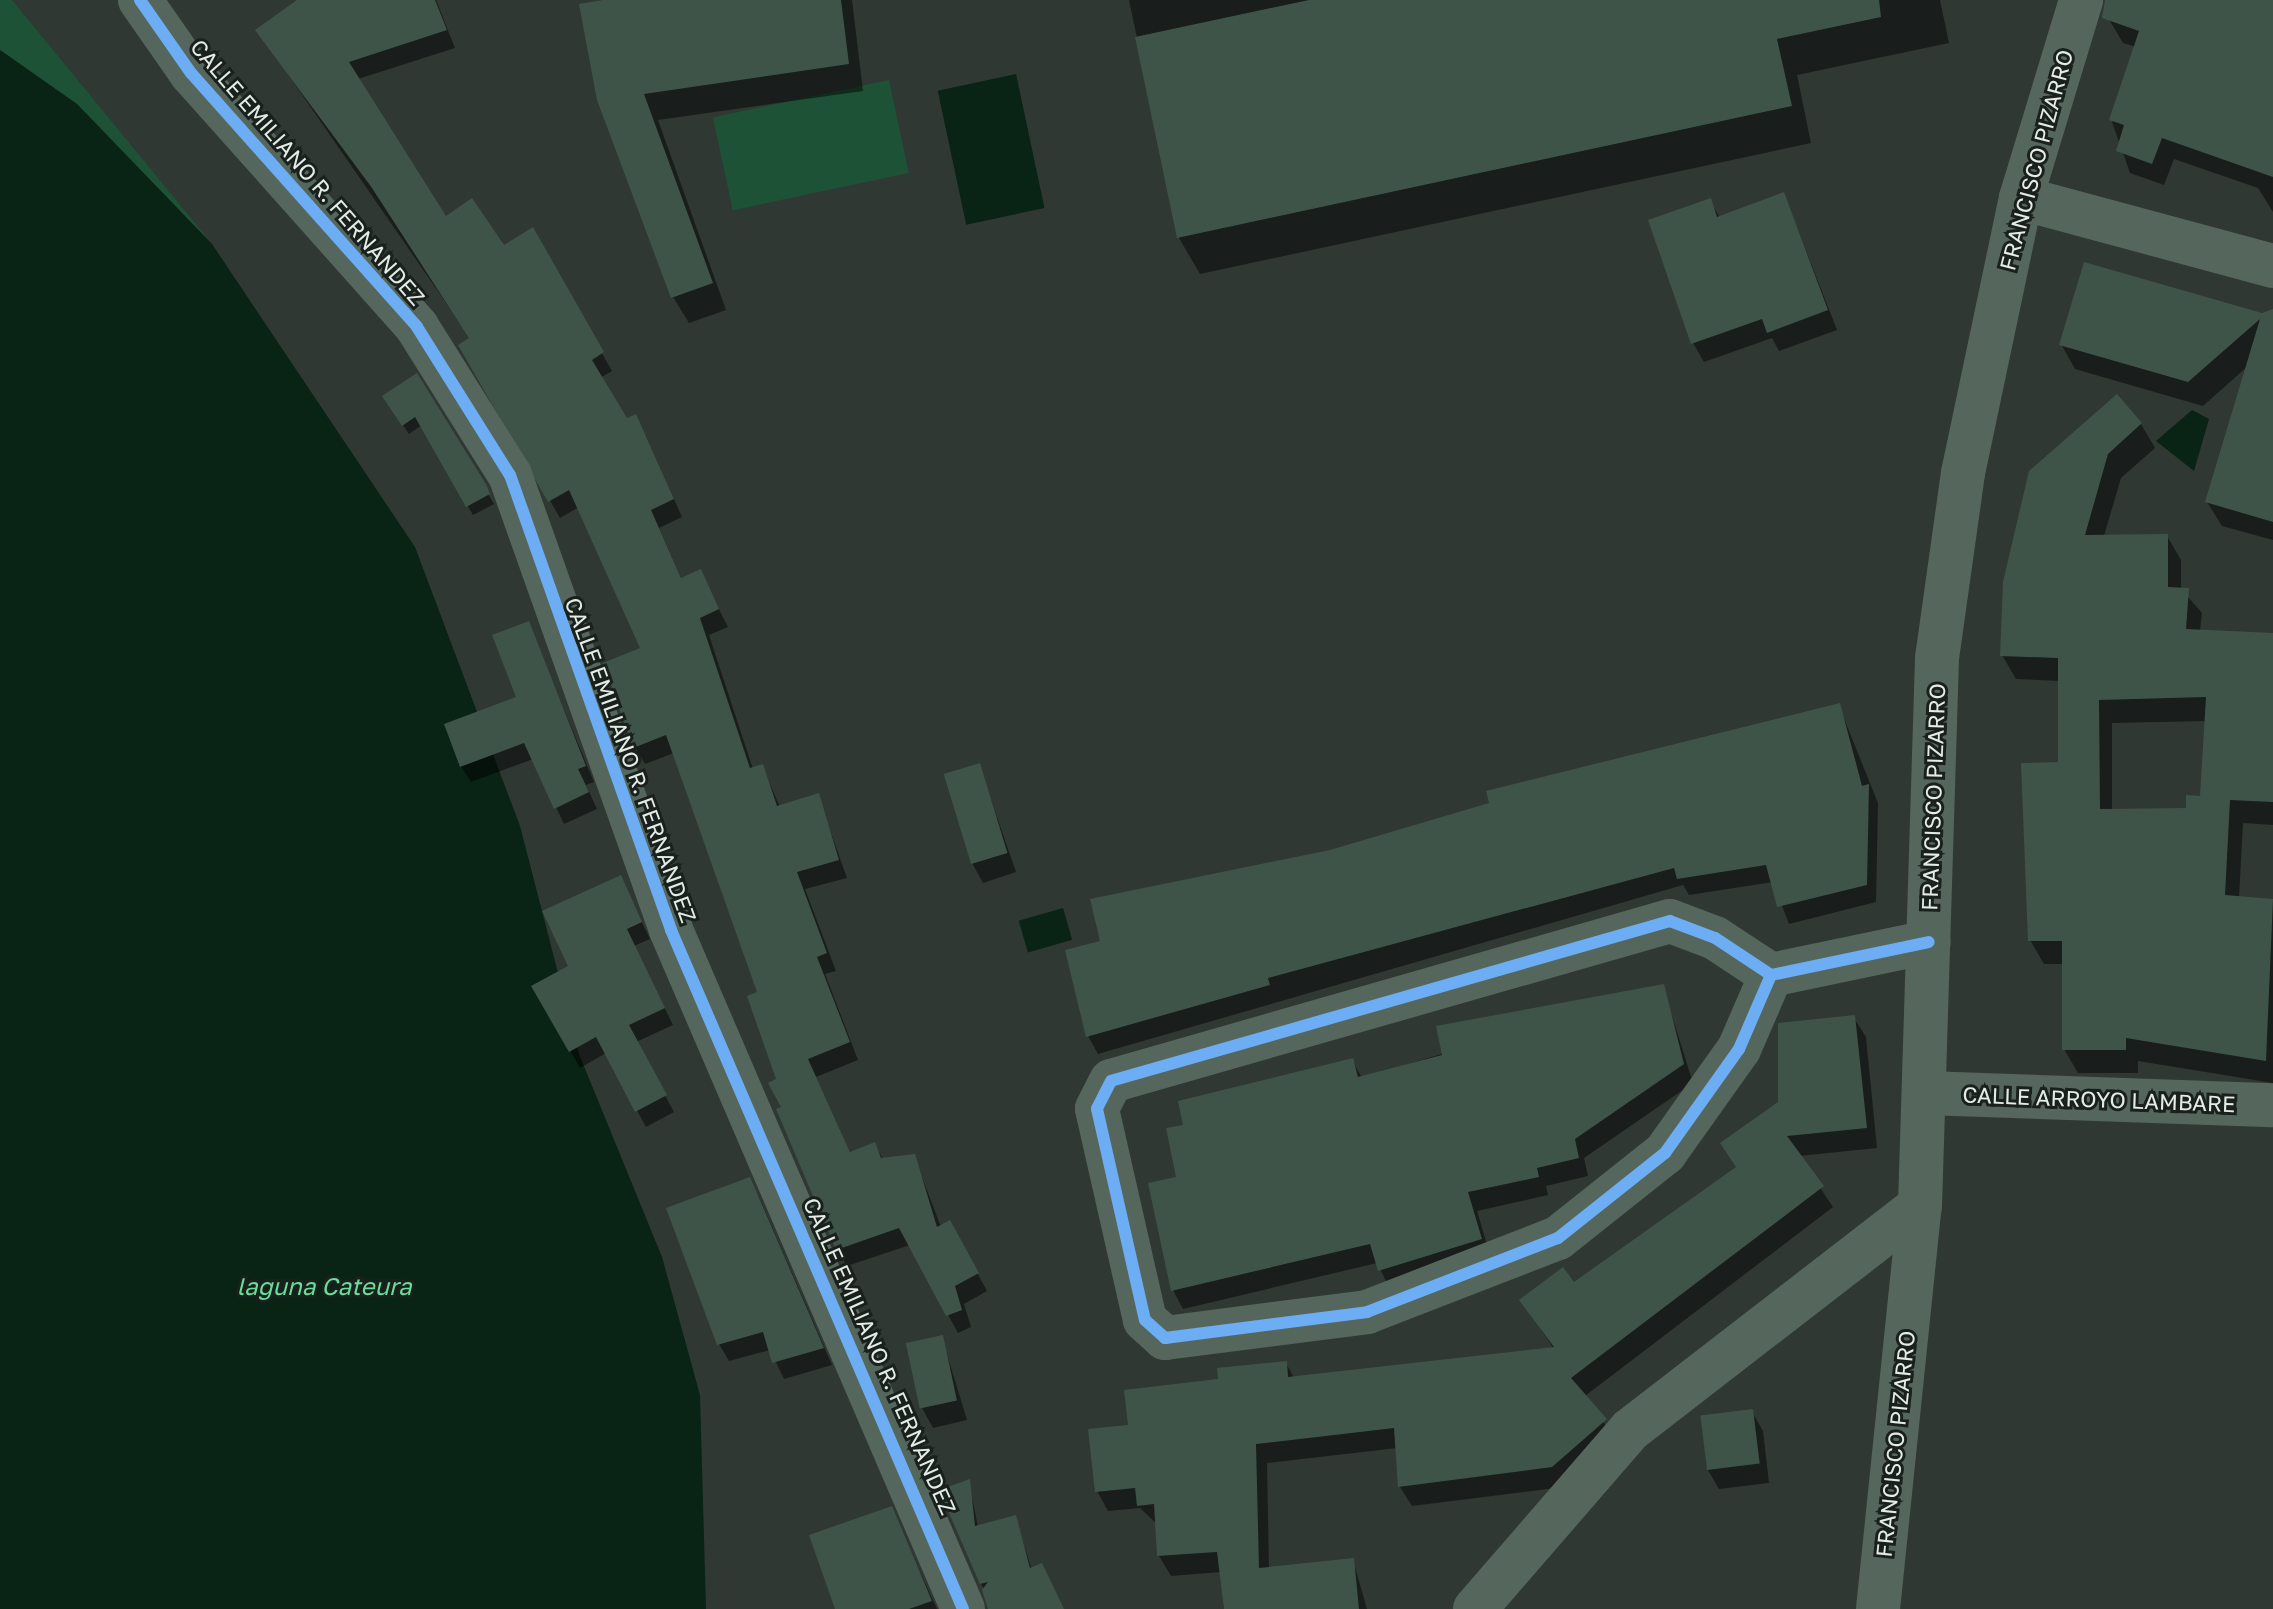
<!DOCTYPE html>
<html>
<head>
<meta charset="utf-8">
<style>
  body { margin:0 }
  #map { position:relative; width:2273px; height:1609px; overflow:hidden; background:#303833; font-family:"Golos Text",sans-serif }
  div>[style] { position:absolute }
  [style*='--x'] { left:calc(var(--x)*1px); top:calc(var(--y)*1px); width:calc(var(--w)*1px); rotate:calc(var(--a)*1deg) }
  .green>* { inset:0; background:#1d5236; transform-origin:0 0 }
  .water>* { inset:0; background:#092315; transform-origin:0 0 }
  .shadow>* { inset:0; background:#0007 }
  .building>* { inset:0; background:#3f5449; transform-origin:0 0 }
  .minor>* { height:44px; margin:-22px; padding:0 22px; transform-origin:22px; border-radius:22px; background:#55675d }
  .cycleway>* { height:12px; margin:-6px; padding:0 6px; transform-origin:6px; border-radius:6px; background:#6dadf4 }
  span { translate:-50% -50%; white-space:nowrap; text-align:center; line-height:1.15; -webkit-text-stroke:6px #1a211c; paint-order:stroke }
  .street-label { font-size:22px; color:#e3ece6 }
  .water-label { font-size:24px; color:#67de9b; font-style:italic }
</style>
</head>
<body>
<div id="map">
  <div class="green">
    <i style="clip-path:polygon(0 0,12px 0,212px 244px,77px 104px,0 50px)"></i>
    <i style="left:889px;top:80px;width:95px;height:180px;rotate:78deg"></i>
  </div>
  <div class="water">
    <i style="clip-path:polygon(0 50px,77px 104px,212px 244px,415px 547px,520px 826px,579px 1054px,662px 1257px,700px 1395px,706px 1609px,0 1609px)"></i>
    <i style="left:1016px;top:74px;width:137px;height:80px;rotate:78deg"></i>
    <i style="clip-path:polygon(2192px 410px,2209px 419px,2194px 471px,2156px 441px)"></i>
    <i style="left:1063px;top:908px;width:33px;height:46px;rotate:74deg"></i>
  </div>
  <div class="shadow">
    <i style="clip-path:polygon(300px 0,436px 0,455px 48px,358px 79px,445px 219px,503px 248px,532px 230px,612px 371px,600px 378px,626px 421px,645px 434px,682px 517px,659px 528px,682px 580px,700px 572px,728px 627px,709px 635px,753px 769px,762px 766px,780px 807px,818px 796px,847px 878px,805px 889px,836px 971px,825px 974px,858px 1060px,816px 1077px,851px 1154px,874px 1144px,883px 1159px,914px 1156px,941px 1227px,959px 1239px,987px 1291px,964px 1304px,971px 1327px,958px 1333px,910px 1245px,847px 1266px,837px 1249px,784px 1108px,760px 993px,674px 753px,645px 764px,635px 747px,643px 649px,579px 507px,560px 518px,461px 346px,471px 339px,258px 31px)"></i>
    <i style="clip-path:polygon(615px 0,852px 0,863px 91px,658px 120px,726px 310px,689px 323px,673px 297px)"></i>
    <i style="clip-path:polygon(1129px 0,1940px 0,1949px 43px,1797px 75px,1811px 143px,1200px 274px,1179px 238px)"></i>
    <i style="clip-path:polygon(2118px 0,2273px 0,2273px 212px,2258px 188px,2174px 159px,2164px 185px,2130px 173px,2111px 119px,2136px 47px,2123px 43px,2110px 21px)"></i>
    <i style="clip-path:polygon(1784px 194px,1837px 330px,1779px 351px,1772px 338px,1704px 362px,1693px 343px,1710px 201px,1720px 218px)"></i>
    <i style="clip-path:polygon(2086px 265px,2273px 319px,2273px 540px,2222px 526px,2207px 502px,2248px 366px,2203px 406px,2075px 369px,2061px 344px)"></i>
    <i style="clip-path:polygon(416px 376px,494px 504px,473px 515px,422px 425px,409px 434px,390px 406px)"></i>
    <i style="clip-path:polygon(evenodd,2141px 424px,2155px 448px,2121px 478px,2104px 536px,2167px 536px,2181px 560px,2181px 589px,2202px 613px,2200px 631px,2273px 635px,2273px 825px,2243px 823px,2239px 898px,2273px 901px,2273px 1083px,2138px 1061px,2138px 1073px,2078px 1073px,2064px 1049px,2064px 964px,2044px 964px,2030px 940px,2023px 765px,2060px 764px,2060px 681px,2016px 679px,2002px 655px,2030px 472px,2141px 424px,2207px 721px,2202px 798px,2187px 810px,2112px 811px,2112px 723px,2207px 721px)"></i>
    <i style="clip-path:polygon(528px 623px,594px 782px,586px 785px,597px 809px,564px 824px,533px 759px,471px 782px,461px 766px,519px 698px)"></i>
    <i style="clip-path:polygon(1839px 706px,1878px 803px,1876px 902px,1789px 924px,1773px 882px,1689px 895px,1683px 885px,1098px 1054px,1088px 1036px,1103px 942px,1331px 852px)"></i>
    <i style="clip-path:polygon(979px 765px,1016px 872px,983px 883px,972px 863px)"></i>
    <i style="clip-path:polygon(620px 877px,650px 939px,634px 946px,673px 1025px,636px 1042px,674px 1112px,646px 1127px,606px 1053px,580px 1068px,534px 987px,570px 966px)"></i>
    <i style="clip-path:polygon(1663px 987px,1693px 1083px,1584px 1158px,1588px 1176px,1546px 1186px,1548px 1195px,1477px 1211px,1491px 1258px,1390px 1289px,1377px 1263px,1183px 1309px,1173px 1290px,1185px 1127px,1352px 1060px,1362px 1078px)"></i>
    <i style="clip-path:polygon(1854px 1018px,1866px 1037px,1877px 1148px,1799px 1156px,1833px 1207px,1585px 1396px,1616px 1440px,1564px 1487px,1412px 1506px,1400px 1487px,1397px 1448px,1267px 1463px,1269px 1569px,1353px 1560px,1367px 1609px,1224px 1609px,1221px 1572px,1171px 1576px,1159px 1556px,1157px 1524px,1140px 1508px,1108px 1511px,1097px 1491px,1130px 1426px,1220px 1381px,1286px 1363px,1294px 1378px,1554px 1349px,1522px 1301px,1574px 1284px,1737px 1169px,1780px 1103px)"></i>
    <i style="clip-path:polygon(749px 1180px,759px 1197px,832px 1365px,784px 1379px,770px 1350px,729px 1361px,719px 1344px)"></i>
    <i style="clip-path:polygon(942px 1338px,967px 1420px,933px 1428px,922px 1408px)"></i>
    <i style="clip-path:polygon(1752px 1412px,1763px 1431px,1769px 1483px,1719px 1489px,1708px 1470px)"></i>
    <i style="clip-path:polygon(969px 1482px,978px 1527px,1015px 1517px,1032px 1570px,1063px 1609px,999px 1609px,981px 1584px)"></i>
    <i style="clip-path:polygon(891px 1509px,937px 1609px,837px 1609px)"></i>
  </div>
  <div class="building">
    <i style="clip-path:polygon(297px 0,435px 0,447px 30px,349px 62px,446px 216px,472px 198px,504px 245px,533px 227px,604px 352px,592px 360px,627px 418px,636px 414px,674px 499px,651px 510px,681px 578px,701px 569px,719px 609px,700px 618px,750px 768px,763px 764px,777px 806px,819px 793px,839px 860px,797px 872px,827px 953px,817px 957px,850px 1042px,808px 1059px,850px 1152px,875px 1142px,881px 1158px,915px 1154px,937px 1227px,950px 1220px,979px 1273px,955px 1286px,962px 1310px,946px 1316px,899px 1228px,836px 1250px,776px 1109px,781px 1107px,768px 1083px,776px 1079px,747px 996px,757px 992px,666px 735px,633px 748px,603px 663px,640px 648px,569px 490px,548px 502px,458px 345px,469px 338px,372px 188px,255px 30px)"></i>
    <i style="clip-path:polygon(603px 0,841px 0,849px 64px,644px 94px,713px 283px,671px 298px,597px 100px,579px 4px)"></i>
    <i style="clip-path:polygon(1309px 0,1879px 0,1881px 17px,1777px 39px,1792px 106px,1177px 238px,1135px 37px)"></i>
    <i style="clip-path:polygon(2105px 0,2273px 0,2273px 177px,2162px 138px,2152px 164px,2116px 151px,2124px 125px,2109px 120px,2139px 31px,2102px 18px)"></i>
    <i style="clip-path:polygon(1784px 192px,1828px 310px,1767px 333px,1762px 319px,1691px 344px,1648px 220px,1711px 198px,1717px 217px)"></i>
    <i style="clip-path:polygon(2084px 262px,2262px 313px,2273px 309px,2273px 522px,2205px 502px,2260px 319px,2188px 382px,2059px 345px)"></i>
    <i style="clip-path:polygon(417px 373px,487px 486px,490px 494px,466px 507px,415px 417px,402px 426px,382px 396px)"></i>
    <i style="clip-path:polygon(evenodd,2117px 394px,2142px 423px,2108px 454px,2085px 535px,2168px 534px,2168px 587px,2189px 588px,2186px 629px,2273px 633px,2273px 802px,2230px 800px,2225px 895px,2273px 899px,2266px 1061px,2126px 1038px,2126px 1050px,2062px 1050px,2062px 941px,2028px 941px,2021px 763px,2058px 762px,2058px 658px,2000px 656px,2003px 582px,2029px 471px,2117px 394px,2206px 697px,2200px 796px,2186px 795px,2186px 808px,2100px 809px,2099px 700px,2206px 697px)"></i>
    <i style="clip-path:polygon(529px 621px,586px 766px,578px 769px,589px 792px,554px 809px,524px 743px,460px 767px,444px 724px,516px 697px,492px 635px)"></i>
    <i style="clip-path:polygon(1840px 703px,1862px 786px,1869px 784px,1867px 885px,1777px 907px,1766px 865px,1677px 879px,1674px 868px,1268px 978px,1270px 985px,1086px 1037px,1065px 950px,1100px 941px,1090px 899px,1330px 850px,1489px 803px,1486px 791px)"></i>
    <i style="left:980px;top:763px;width:94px;height:38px;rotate:73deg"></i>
    <i style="clip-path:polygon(621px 875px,642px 922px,627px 929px,665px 1008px,629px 1025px,667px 1095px,635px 1112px,596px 1037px,569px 1052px,531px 986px,568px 966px,542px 911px)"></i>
    <i style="clip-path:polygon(1664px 984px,1684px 1064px,1575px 1139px,1579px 1158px,1537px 1168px,1539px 1177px,1468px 1192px,1482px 1239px,1378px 1271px,1370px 1244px,1171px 1291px,1148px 1183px,1176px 1177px,1166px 1128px,1183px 1125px,1178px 1101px,1353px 1058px,1358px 1077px,1442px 1055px,1436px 1026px)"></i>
    <i style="clip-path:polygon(1855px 1015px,1867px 1128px,1787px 1136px,1824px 1186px,1571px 1378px,1607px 1419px,1552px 1467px,1398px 1487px,1394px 1428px,1256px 1444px,1259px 1568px,1354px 1558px,1359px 1609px,1224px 1609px,1217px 1552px,1157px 1556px,1154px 1504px,1137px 1506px,1135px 1488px,1095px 1492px,1088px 1429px,1128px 1425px,1124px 1390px,1218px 1379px,1217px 1368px,1287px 1361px,1288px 1377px,1554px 1347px,1519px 1300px,1563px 1267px,1574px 1282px,1736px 1167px,1720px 1143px,1778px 1102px,1778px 1023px)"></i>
    <i style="clip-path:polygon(750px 1177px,824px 1348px,772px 1363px,763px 1332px,717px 1345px,666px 1208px)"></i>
    <i style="left:943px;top:1335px;width:67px;height:38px;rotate:78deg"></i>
    <i style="left:1753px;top:1409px;width:55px;height:53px;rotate:83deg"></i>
    <i style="clip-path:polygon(970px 1479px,975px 1526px,1016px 1515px,1030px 1568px,1042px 1563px,1064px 1609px,988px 1609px,982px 1590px,988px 1582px,980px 1584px,939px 1490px)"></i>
    <i style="clip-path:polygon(892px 1506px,932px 1601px,909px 1609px,835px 1609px,809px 1535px)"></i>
  </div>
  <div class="minor">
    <i style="--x:140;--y:0;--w:89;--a:55.1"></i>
    <i style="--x:191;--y:73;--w:340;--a:48.3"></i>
    <i style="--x:417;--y:327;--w:175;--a:57.9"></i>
    <i style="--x:510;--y:475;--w:483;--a:70.5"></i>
    <i style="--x:671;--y:930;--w:739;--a:66.73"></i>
    <i style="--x:2021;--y:198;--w:261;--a:15.1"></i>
    <i style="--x:1771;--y:975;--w:67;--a:-146.5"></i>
    <i style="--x:1715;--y:938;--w:48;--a:-159.3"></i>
    <i style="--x:1670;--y:921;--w:581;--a:164.03"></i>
    <i style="--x:1111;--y:1081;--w:31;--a:117"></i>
    <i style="--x:1097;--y:1109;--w:216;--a:77.2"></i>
    <i style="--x:1145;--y:1320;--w:27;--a:42"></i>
    <i style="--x:1165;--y:1338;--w:204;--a:-7.3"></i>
    <i style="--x:1367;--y:1312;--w:205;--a:-21.2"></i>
    <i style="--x:1558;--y:1238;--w:137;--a:-38.5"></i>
    <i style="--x:1665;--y:1153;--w:128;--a:-54.6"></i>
    <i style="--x:1739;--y:1049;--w:81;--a:-66.6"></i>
    <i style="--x:1771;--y:975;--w:161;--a:-11.8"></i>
    <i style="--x:1925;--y:1093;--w:348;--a:2"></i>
    <i style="--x:1475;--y:1609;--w:237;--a:-49.1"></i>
    <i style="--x:1630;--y:1430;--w:366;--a:-37.7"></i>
    <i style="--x:1878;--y:1609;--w:405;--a:-84.1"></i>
    <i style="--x:1920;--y:1206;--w:548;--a:-88.22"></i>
    <i style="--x:1937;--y:658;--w:187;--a:-82"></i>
    <i style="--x:1963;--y:473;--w:281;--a:-78.1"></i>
    <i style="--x:2021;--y:198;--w:207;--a:-73.1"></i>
  </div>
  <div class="cycleway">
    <i style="--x:140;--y:0;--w:89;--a:55.1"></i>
    <i style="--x:191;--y:73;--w:340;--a:48.3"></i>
    <i style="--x:417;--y:327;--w:175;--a:57.9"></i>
    <i style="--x:510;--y:475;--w:483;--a:70.5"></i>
    <i style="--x:671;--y:930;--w:739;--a:66.73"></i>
    <i style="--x:1771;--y:975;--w:67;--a:-146.5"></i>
    <i style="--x:1715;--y:938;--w:48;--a:-159.3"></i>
    <i style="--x:1670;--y:921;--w:581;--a:164.03"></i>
    <i style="--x:1111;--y:1081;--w:31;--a:117"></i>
    <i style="--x:1097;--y:1109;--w:216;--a:77.2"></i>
    <i style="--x:1145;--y:1320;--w:27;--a:42"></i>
    <i style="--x:1165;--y:1338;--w:204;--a:-7.3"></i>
    <i style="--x:1367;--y:1312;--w:205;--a:-21.2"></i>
    <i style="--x:1558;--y:1238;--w:137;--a:-38.5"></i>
    <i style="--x:1665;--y:1153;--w:128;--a:-54.6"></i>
    <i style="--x:1739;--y:1049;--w:81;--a:-66.6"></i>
    <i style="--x:1771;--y:975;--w:161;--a:-11.8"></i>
  </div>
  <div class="street-label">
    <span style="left:2036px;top:160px;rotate:-75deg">FRANCISCO PIZARRO</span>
    <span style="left:308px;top:172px;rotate:49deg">CALLE EMILIANO R. FERNANDEZ</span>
    <span style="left:631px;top:760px;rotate:70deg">CALLE EMILIANO R. FERNANDEZ</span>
    <span style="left:1933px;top:797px;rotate:-88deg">FRANCISCO PIZARRO</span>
    <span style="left:2099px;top:1099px;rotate:2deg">CALLE ARROYO LAMBARE</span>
    <span style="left:880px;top:1356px;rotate:66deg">CALLE EMILIANO R. FERNANDEZ</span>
    <span style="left:1895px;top:1444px;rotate:-84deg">FRANCISCO PIZARRO</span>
  </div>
  <div class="water-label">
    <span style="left:324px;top:1286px">laguna Cateura</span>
  </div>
</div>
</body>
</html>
